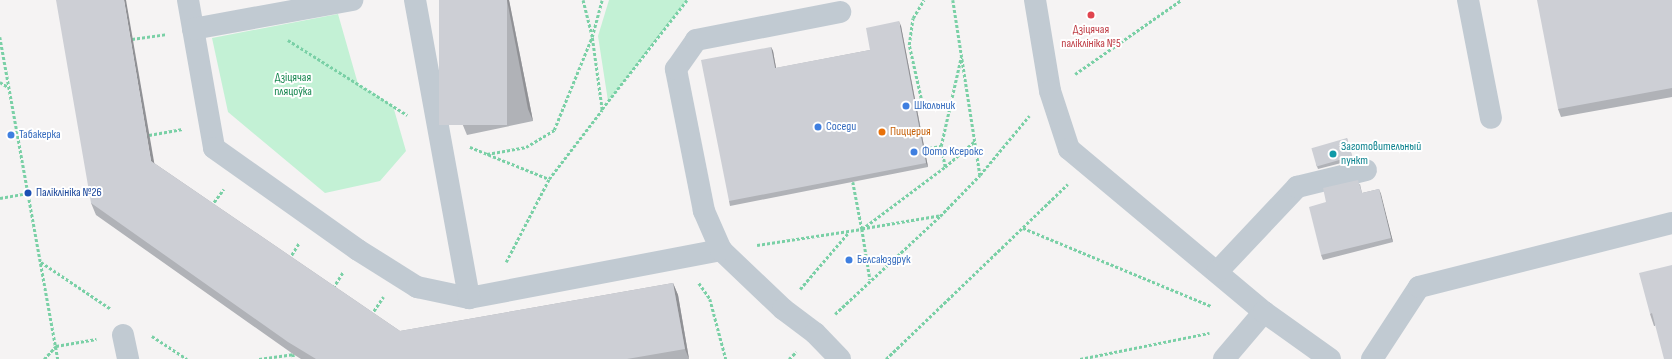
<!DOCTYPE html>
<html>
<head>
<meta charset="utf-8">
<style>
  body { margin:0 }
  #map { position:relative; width:1672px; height:359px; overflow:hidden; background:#f5f3f3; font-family:"Sofia Sans Condensed",sans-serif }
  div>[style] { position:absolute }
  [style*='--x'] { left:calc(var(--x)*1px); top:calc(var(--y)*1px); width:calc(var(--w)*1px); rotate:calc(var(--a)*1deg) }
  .green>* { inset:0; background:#c3f1d5 }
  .path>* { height:2.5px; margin-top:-1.25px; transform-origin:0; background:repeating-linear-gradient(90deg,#7ad0a6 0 3px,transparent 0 5px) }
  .minor>* { height:22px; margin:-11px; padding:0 11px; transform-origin:11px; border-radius:11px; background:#c1cad2 }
  .wall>* { inset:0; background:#b0b2b7 }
  .shaded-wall>* { inset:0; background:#909195 }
  .building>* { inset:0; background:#cdcfd5; transform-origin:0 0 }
  .dots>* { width:11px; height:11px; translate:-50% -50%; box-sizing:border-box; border:2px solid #fff; border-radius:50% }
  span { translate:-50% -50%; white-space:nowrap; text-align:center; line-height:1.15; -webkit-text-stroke:4px #fff; paint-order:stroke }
  .health-label { font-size:12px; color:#be3a42 }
  .park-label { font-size:12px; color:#17864f }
  .shop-label { font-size:12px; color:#366cbe }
  .left { translate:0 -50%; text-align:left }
  .food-label { font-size:12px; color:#c56008 }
  .culture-label { font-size:12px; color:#0d838f }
  .transit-label { font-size:12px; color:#164399 }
</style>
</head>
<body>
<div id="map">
  <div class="green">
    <i style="clip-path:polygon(609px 0,687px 0,608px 101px,598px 36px)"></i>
    <i style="clip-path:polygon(338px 14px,358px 84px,393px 106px,406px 151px,380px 181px,325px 193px,228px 112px,212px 38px)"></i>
  </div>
  <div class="path">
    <i style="--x:953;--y:0;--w:177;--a:81.2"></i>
    <i style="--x:0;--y:37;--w:327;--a:79.8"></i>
    <i style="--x:132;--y:39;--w:35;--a:-8"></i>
    <i style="--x:288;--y:40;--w:141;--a:32.2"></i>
    <i style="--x:1075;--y:74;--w:129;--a:-34.9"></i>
    <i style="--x:0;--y:82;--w:9;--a:32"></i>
    <i style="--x:916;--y:105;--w:6;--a:-18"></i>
    <i style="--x:922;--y:103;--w:59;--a:-102.6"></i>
    <i style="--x:909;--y:45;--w:27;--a:-82"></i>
    <i style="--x:913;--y:18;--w:21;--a:-59"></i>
    <i style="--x:602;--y:109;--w:138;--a:-52.1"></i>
    <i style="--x:149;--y:135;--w:34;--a:-10"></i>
    <i style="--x:470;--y:147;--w:85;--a:22.1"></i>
    <i style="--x:924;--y:149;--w:17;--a:-10"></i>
    <i style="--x:487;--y:154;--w:40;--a:-10"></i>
    <i style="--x:526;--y:147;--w:33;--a:-31"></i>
    <i style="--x:554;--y:130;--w:100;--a:-67.8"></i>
    <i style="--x:592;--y:37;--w:38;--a:-75"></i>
    <i style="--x:945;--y:167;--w:21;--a:-101"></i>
    <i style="--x:941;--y:146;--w:91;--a:-77.3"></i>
    <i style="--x:853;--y:182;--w:48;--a:79.2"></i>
    <i style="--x:0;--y:198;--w:28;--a:-10"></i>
    <i style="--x:211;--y:206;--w:21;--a:-53"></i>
    <i style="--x:939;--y:216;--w:78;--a:170.4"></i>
    <i style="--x:862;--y:229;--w:104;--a:-36.8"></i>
    <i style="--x:945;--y:167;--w:40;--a:-41"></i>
    <i style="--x:1023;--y:228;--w:204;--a:22.5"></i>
    <i style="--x:757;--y:245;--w:106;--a:-8.7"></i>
    <i style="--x:862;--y:229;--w:51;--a:80.9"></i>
    <i style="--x:289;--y:259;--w:19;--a:-58"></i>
    <i style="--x:41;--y:262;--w:84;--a:33.9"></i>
    <i style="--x:506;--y:262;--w:93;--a:-62.6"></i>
    <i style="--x:549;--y:179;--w:87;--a:-52.5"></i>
    <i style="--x:602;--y:110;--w:74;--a:-97.8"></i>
    <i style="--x:592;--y:37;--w:38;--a:-104"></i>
    <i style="--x:699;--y:283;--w:19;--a:55"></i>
    <i style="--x:710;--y:299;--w:62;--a:75.1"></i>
    <i style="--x:333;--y:288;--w:19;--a:-58"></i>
    <i style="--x:800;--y:289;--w:74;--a:-49.4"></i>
    <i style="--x:835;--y:314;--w:144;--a:-43"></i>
    <i style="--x:940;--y:216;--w:57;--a:-45.7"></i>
    <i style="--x:980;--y:175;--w:77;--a:-50.3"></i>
    <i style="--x:371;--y:315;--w:22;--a:-56"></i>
    <i style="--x:152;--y:336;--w:42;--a:33.3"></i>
    <i style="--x:293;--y:354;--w:5;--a:79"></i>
    <i style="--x:44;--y:359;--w:18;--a:-47"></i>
    <i style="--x:56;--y:346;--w:41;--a:-9.9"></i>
    <i style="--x:259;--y:359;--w:34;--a:-8"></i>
    <i style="--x:789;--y:359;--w:10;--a:-45"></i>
    <i style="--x:886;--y:359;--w:252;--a:-43.9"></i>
    <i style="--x:1080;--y:359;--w:132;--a:-11.4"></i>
  </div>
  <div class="minor">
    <i style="--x:188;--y:0;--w:150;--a:80"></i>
    <i style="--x:214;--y:148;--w:176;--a:35.3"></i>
    <i style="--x:358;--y:250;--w:70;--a:32.1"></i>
    <i style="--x:417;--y:287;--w:53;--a:11.9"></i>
    <i style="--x:469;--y:298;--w:257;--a:-10.8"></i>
    <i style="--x:721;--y:250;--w:86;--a:43.6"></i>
    <i style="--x:783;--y:309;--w:40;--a:37"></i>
    <i style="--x:815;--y:333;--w:36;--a:46"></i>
    <i style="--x:415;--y:0;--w:303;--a:79.7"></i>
    <i style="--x:1035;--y:0;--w:92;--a:80.6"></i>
    <i style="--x:1050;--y:91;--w:61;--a:71.9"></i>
    <i style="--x:1069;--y:149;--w:254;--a:39.9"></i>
    <i style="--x:1264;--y:312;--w:62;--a:130.4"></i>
    <i style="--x:1468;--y:0;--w:120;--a:79"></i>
    <i style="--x:193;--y:29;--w:162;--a:-10.3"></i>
    <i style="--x:721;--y:250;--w:43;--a:-113.6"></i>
    <i style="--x:704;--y:211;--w:145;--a:-101.2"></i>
    <i style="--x:676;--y:69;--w:35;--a:-55"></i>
    <i style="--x:696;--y:40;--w:147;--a:-11"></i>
    <i style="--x:1217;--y:272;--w:117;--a:-46.7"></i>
    <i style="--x:1297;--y:187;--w:71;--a:-13.8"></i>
    <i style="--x:1264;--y:312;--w:81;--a:35.5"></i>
    <i style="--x:123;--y:335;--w:25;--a:78"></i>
    <i style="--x:1372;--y:359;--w:86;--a:-56.9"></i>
    <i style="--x:1419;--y:287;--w:261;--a:-14.2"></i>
  </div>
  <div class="wall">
    <i style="clip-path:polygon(439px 0,509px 0,533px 121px,467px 135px,462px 123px)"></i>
    <i style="clip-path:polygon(1672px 0,1672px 97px,1561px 117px,1558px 109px)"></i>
    <i style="clip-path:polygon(901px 26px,928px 167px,730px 206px,729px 201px,771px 47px,773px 51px,776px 68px,870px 50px)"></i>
    <i style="clip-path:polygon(1347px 138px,1353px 160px,1318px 169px,1316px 164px)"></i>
    <i style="clip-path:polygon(154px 163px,400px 331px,673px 283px,678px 295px,689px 359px,301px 359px,293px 354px,96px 215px,91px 203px)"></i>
    <i style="clip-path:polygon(1360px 184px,1362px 193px,1379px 189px,1393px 242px,1323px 260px,1321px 255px,1326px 202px)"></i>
    <i style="clip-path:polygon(1672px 265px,1655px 326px,1654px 326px,1650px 314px)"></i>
  </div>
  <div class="shaded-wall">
    <i style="clip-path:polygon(124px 0,126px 0,156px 173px,151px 161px)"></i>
    <i style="clip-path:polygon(507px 0,509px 0,533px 121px,528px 109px)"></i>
    <i style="clip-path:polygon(899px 21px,901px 26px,928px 167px,926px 163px)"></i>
    <i style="clip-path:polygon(771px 47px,773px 51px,777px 73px,775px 68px)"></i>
    <i style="clip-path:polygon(1379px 189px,1381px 194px,1393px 242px,1391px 238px)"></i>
    <i style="clip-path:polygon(673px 283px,678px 295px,689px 359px,685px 349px)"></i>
  </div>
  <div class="building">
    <i style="clip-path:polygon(56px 0,124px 0,151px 161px,400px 331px,673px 283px,685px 349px,627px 359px,316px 359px,288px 342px,91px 203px)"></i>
    <i style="left:439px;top:0;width:68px;height:125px"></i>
    <i style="clip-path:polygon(1537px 0,1672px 0,1672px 88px,1558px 109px)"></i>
    <i style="clip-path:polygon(899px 21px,926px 163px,729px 201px,701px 60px,771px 47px,775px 68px,870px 50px,866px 28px)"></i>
    <i style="left:1347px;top:138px;width:19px;height:37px;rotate:74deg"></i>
    <i style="clip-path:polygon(1358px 180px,1362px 193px,1379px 189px,1391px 238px,1321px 255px,1309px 207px,1326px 202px,1323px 188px)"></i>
    <i style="clip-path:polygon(1672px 265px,1672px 359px,1664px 359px,1652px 313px,1650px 314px,1639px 273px)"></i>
  </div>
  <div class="dots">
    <i style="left:1091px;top:15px;background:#e0444e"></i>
    <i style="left:906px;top:106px;background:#3f7fe0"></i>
    <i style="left:818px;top:127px;background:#3f7fe0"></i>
    <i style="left:882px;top:132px;background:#e8710a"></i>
    <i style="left:11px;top:135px;background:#3f7fe0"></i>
    <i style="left:914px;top:152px;background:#3f7fe0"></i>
    <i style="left:1333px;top:154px;background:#0f9aa8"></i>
    <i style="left:28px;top:193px;background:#1a4fb4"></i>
    <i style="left:849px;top:260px;background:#3f7fe0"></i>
  </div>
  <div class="health-label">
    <span style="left:1091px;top:37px">Дзіцячая<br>паліклініка №5</span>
  </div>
  <div class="park-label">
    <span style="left:293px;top:85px">Дзіцячая<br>пляцоўка</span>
  </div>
  <div class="shop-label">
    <span class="left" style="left:914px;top:106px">Школьник</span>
    <span class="left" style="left:826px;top:127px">Соседи</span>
    <span class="left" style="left:19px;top:135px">Табакерка</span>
    <span class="left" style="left:922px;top:152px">Фото Ксерокс</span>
    <span class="left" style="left:857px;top:260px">Белсаюздрук</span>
  </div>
  <div class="food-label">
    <span class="left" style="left:890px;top:132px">Пиццерия</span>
  </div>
  <div class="culture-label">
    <span class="left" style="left:1341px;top:154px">Заготовительный<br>пункт</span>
  </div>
  <div class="transit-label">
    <span class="left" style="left:36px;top:193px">Паліклініка №26</span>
  </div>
</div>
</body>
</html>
